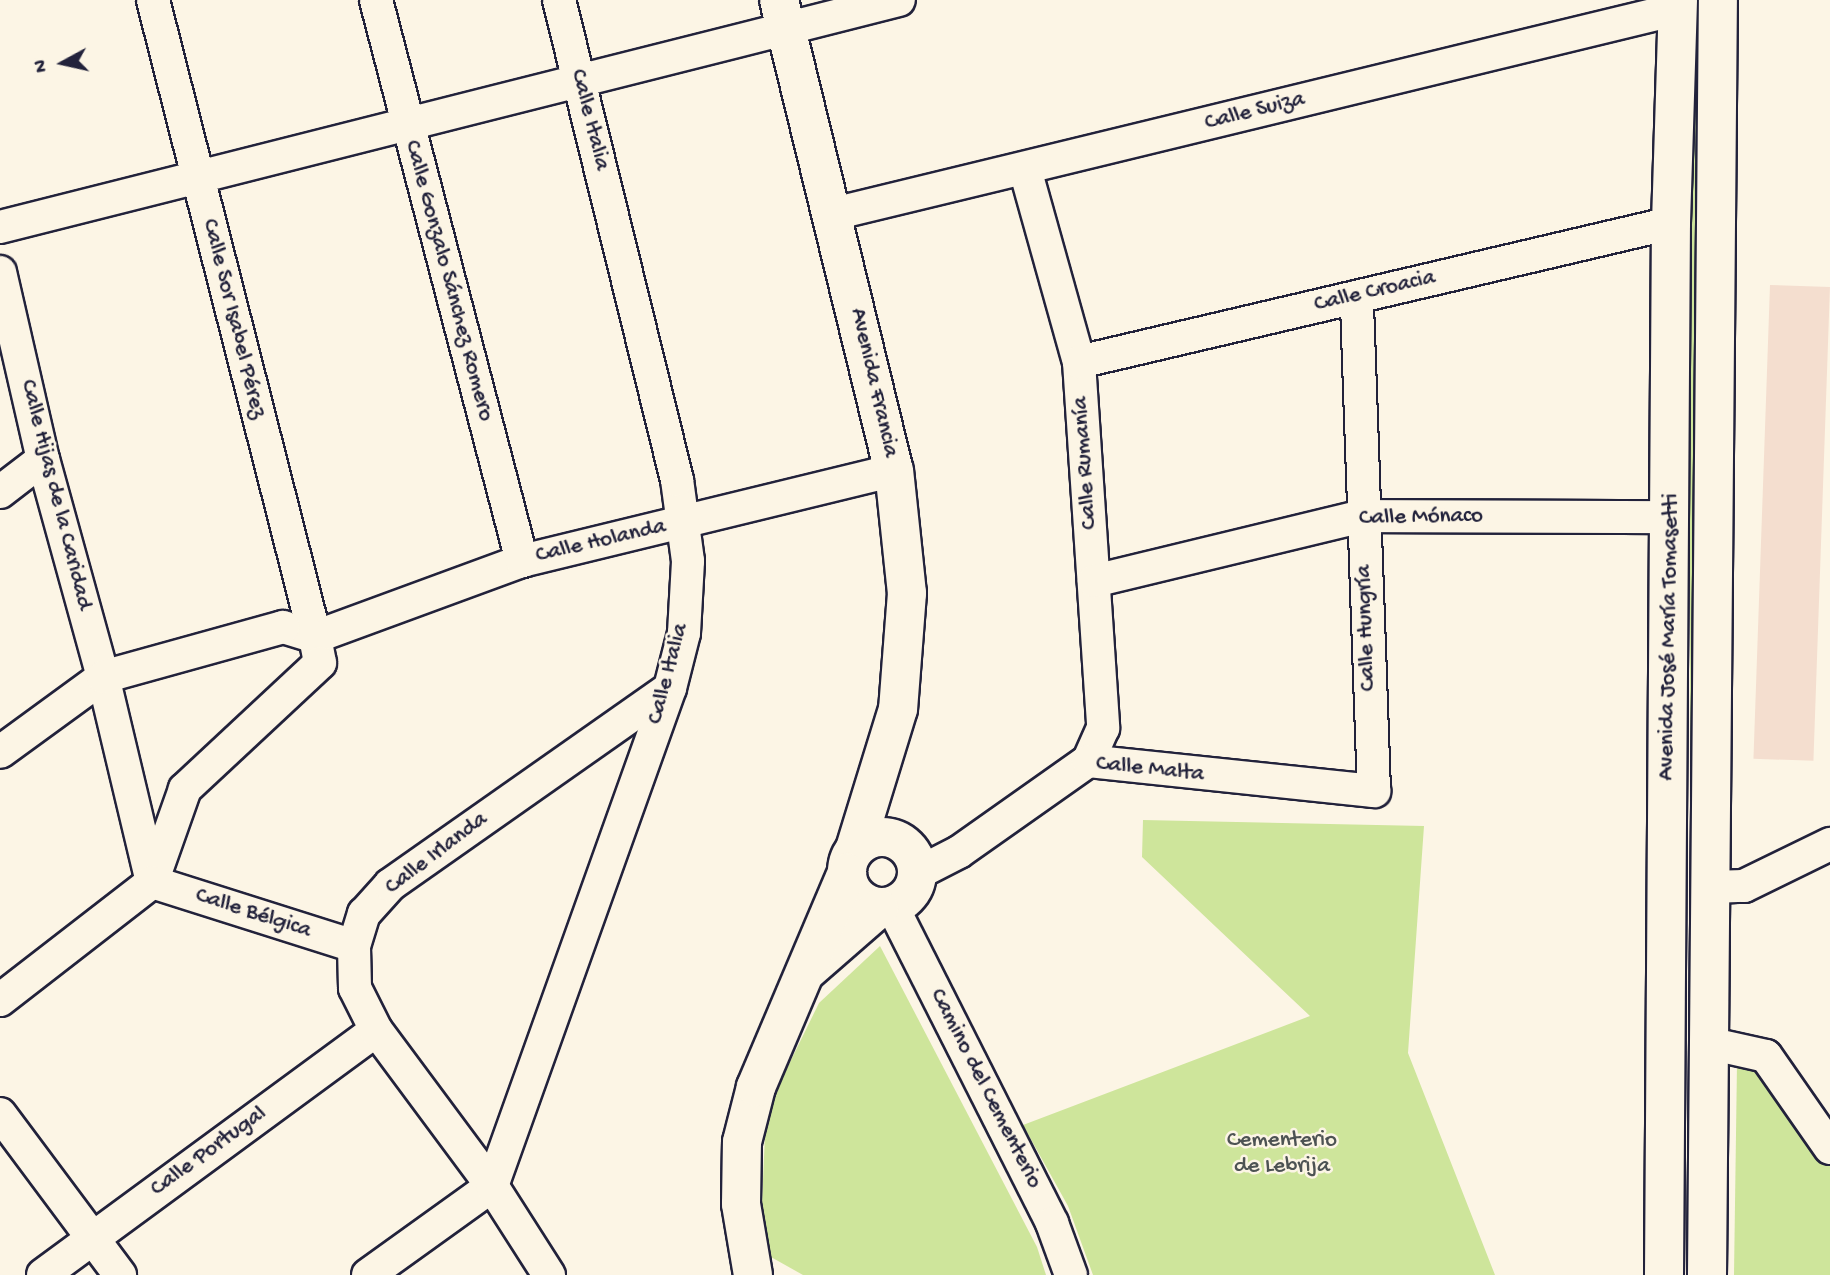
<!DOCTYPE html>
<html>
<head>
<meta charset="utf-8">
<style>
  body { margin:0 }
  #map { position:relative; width:1830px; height:1275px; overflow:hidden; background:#fcf5e5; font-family:"Gochi Hand",sans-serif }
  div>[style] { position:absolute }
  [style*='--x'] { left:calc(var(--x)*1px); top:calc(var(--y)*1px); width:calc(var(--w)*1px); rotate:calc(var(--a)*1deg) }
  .built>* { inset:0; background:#f4decf; transform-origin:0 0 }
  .green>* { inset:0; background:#cee59b; transform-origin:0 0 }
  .roads { filter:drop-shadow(2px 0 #22223b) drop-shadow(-2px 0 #22223b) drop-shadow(0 2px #22223b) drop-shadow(0 -2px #22223b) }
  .street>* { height:32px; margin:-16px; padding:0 16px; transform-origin:16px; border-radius:16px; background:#fcf5e5 }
  .secondary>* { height:38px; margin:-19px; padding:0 19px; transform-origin:19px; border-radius:19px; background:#fcf5e5 }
  .secondary>.ring { margin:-19px; padding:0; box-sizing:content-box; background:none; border:38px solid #fcf5e5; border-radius:50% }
  span { translate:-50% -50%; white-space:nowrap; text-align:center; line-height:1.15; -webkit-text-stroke:5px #fcf5e5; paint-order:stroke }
  .street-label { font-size:23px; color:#22223b }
  .park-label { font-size:23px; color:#4d5353 }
  .north { position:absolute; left:28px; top:28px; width:70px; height:70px; -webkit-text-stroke:5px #fcf5e5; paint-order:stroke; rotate:262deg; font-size:19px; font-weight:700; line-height:28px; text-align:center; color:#22223b }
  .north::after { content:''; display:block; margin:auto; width:24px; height:32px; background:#22223b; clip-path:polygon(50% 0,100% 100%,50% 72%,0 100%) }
</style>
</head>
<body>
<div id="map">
  <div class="built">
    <i style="left:1770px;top:285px;width:60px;height:474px;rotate:2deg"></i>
  </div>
  <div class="green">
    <i style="left:1690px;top:0;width:17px;height:1275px"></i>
    <i style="clip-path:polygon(1143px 820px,1424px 826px,1408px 1053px,1495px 1275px,1093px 1275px,1068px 1206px,1023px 1125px,1310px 1016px,1142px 857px)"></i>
    <i style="clip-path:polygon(880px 946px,1037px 1247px,1046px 1275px,803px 1275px,760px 1251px,766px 1111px,819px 1003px)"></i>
    <i style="clip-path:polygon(1737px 1064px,1759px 1064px,1830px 1164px,1830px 1275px,1734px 1275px)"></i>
  </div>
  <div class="roads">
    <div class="street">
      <i style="--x:153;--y:0;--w:657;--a:75.73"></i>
      <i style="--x:315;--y:637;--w:221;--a:-20.2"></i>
      <i style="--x:522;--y:561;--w:383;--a:-13.7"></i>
      <i style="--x:376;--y:0;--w:580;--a:75.41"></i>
      <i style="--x:1025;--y:169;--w:200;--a:74.4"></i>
      <i style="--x:1079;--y:362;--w:367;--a:86.2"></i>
      <i style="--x:1103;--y:728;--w:36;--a:114"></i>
      <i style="--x:833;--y:214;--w:869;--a:-13.65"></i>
      <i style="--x:0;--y:227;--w:927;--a:-14.17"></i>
      <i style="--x:0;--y:272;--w:192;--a:77.1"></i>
      <i style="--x:43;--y:459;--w:226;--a:74.6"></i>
      <i style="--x:103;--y:677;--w:127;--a:143.9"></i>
      <i style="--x:1079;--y:362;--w:608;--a:-13.21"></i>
      <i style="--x:0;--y:492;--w:54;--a:-37.5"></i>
      <i style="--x:1094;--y:581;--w:276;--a:-13.6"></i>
      <i style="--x:1362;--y:516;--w:310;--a:0.2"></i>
      <i style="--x:283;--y:627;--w:34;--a:17"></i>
      <i style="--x:315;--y:637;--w:26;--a:79"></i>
      <i style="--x:320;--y:663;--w:185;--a:137"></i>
      <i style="--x:185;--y:789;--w:99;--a:109.5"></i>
      <i style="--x:152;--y:882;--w:211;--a:-103.4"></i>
      <i style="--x:103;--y:677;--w:187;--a:-15.5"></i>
      <i style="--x:918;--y:873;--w:46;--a:-27.1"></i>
      <i style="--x:959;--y:852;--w:158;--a:-35.2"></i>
      <i style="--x:1088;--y:761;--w:288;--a:6"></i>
      <i style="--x:1374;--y:791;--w:494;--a:-92"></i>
      <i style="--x:152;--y:882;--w:212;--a:17.6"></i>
      <i style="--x:1712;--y:887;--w:32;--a:-2"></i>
      <i style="--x:1744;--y:886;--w:96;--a:-26"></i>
      <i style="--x:892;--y:906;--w:355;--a:63.2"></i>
      <i style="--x:1052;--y:1223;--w:55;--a:69.9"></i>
      <i style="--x:0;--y:1000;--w:192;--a:-37.8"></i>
      <i style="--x:1708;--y:1043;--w:59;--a:12.6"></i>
      <i style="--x:1766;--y:1056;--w:112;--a:55.2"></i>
      <i style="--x:0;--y:1114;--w:201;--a:53.3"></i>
      <i style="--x:43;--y:1275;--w:413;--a:-36.3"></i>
      <i style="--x:368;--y:1275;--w:153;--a:-35.7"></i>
      <i style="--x:492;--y:1186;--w:194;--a:-126.6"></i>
      <i style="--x:376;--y:1030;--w:47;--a:-116.6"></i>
      <i style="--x:355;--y:988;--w:42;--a:-91.4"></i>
      <i style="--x:354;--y:946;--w:34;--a:-73"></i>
      <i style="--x:364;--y:914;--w:39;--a:-48"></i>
      <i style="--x:390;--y:885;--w:342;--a:-35.1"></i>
      <i style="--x:549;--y:1275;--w:106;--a:-122.6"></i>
      <i style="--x:492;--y:1186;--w:529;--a:-70.33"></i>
      <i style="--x:670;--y:688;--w:57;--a:-75.7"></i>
      <i style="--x:684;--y:633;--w:72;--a:-86.8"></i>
      <i style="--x:688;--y:561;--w:82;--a:-97.7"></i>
      <i style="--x:677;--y:480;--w:494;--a:-103.8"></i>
    </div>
    <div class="secondary">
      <i style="--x:779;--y:0;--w:484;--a:76.3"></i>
      <i style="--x:894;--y:470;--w:124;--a:84"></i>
      <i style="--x:907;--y:593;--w:116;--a:94.4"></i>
      <i style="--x:898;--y:709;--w:146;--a:107.1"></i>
      <i class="ring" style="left:847px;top:837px;width:32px;height:32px"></i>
      <i style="--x:808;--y:970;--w:94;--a:-41.1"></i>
      <i style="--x:753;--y:1275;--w:72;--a:-99.6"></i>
      <i style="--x:741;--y:1204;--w:62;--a:-89.1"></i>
      <i style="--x:742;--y:1142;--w:57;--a:-75.7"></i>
      <i style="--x:756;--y:1087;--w:233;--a:-67"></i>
      <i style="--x:1664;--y:1275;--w:1052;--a:-89.62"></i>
      <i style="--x:1671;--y:223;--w:223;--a:-88.2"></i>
      <i style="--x:1707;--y:1275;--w:1275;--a:-89.51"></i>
    </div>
  </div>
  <div class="street-label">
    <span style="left:1255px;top:112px;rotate:-14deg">Calle Suiza</span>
    <span style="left:589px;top:120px;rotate:76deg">Calle Italia</span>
    <span style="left:448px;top:281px;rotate:75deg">Calle Gonzalo Sánchez Romero</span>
    <span style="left:1375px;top:292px;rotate:-13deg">Calle Croacia</span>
    <span style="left:233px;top:319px;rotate:76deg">Calle Sor Isabel Pérez</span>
    <span style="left:873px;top:383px;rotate:77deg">Avenida Francia</span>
    <span style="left:1086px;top:463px;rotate:-94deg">Calle Rumanía</span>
    <span style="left:55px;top:495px;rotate:76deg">Calle Hijas de la Caridad</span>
    <span style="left:1421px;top:518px;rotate:-1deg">Calle Mónaco</span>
    <span style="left:601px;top:542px;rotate:-13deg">Calle Holanda</span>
    <span style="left:1367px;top:628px;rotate:-92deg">Calle Hungría</span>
    <span style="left:1670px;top:637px;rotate:-89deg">Avenida José María Tomasetti</span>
    <span style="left:669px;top:674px;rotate:-75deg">Calle Italia</span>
    <span style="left:1150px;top:770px;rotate:6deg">Calle Malta</span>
    <span style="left:437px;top:854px;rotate:-37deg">Calle Irlanda</span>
    <span style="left:253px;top:914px;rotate:18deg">Calle Bélgica</span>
    <span style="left:985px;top:1089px;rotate:63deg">Camino del Cementerio</span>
    <span style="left:209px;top:1152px;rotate:-36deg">Calle Portugal</span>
  </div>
  <div class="park-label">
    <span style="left:1282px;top:1154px">Cementerio<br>de Lebrija</span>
  </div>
  <div class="north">N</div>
</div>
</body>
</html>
